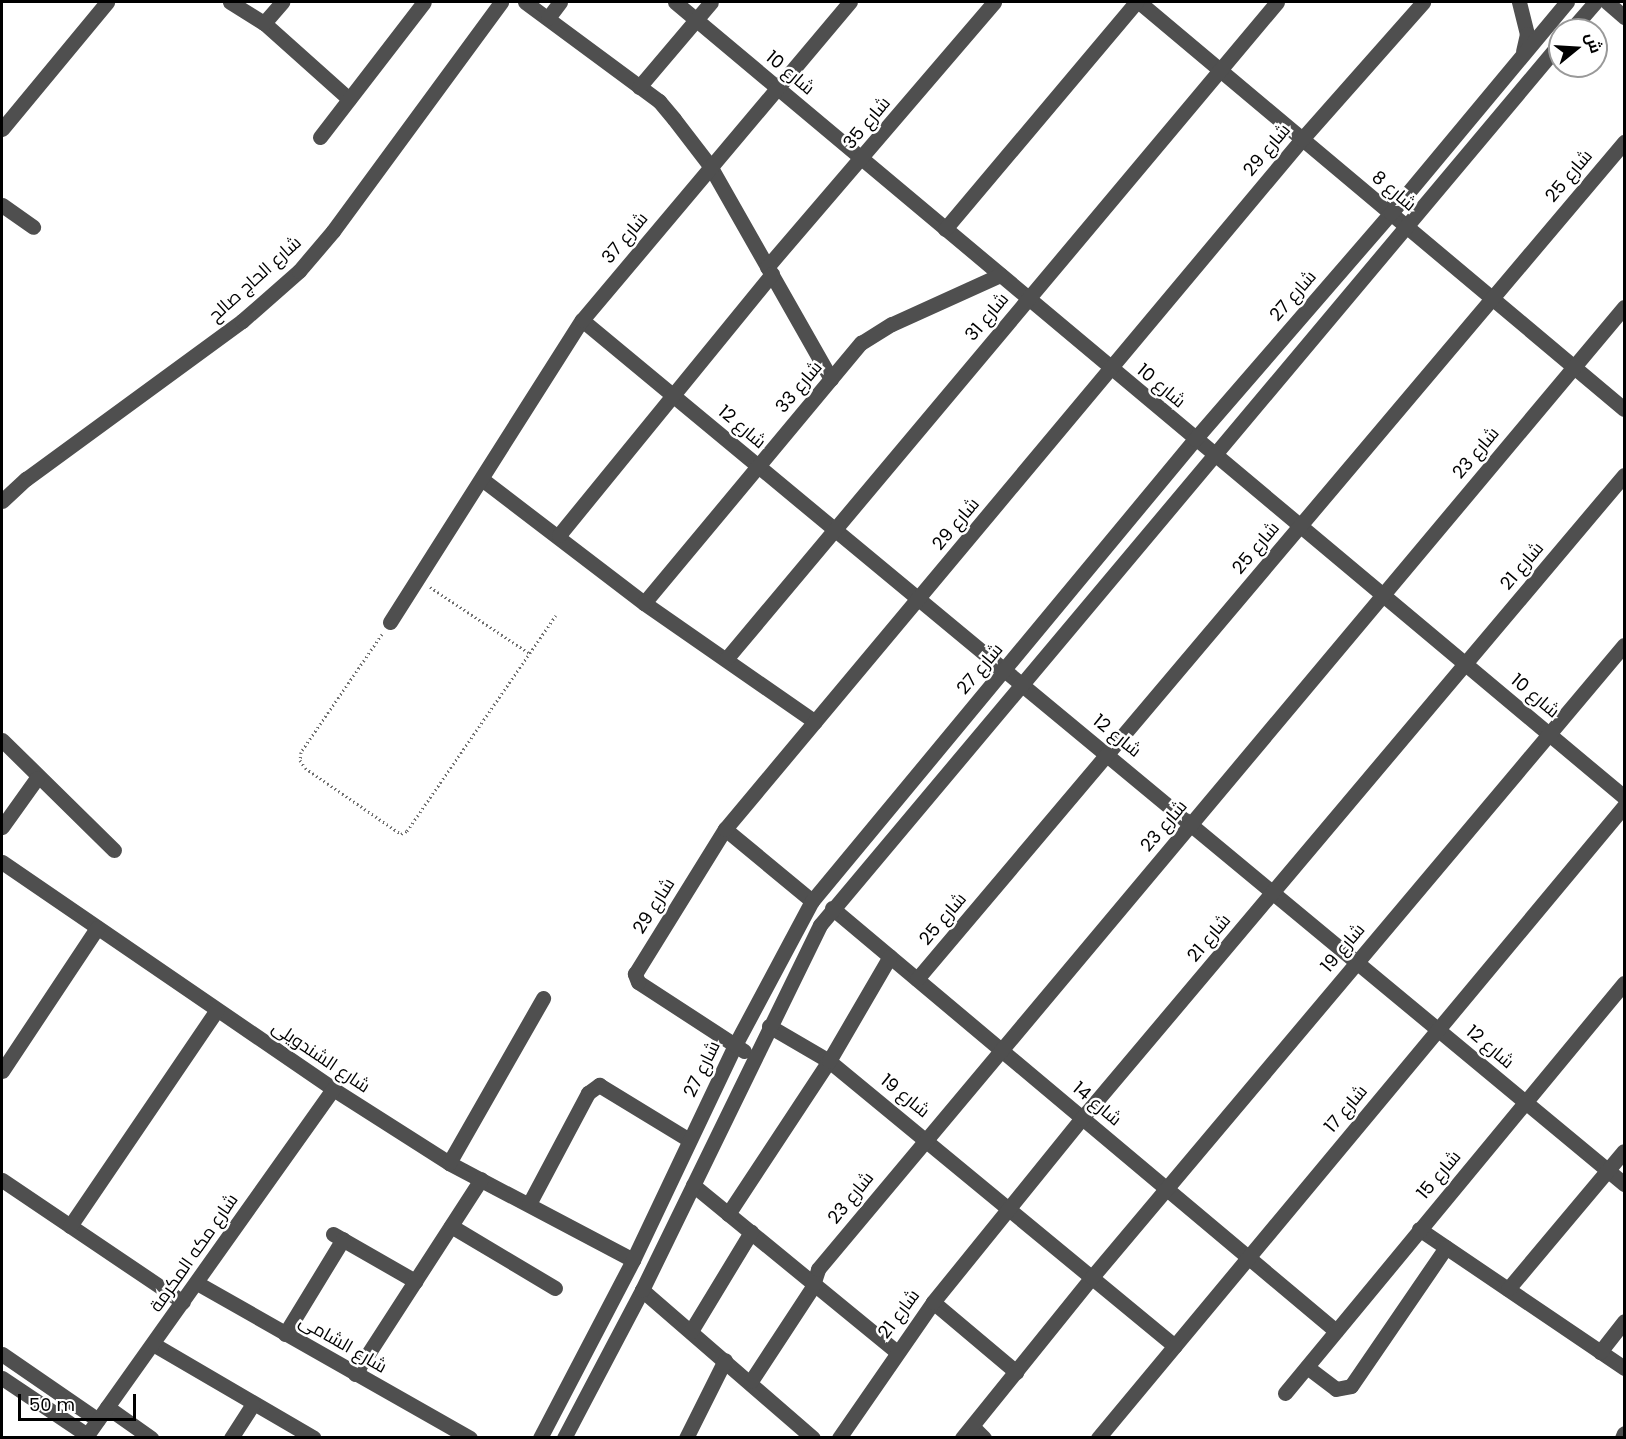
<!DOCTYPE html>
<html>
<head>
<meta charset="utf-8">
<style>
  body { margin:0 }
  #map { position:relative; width:1626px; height:1439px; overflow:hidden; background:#fff; font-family:Poppins,Cairo,sans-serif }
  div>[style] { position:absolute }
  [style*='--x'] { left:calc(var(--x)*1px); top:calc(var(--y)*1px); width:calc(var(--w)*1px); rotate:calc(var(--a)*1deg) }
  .path>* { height:3px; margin-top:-1.5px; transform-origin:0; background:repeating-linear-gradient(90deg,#717171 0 1.5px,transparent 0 4.5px) }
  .minor>* { height:15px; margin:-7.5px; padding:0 7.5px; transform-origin:7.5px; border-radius:7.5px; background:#4f4f4f }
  span { translate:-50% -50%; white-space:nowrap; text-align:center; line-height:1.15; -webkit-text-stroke:5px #fff; paint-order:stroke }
  .street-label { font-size:18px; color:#000 }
  .frame { position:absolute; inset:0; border:3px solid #000; pointer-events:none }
  .north { position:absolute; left:1548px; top:18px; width:60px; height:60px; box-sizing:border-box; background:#fff; border:2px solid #999; border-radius:50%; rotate:72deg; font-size:16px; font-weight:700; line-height:24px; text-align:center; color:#000 }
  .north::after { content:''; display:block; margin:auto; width:21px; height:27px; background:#000; clip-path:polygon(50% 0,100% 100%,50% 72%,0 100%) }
  .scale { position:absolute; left:18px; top:1394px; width:118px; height:27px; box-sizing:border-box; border:3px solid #000; border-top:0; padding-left:8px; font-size:18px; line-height:21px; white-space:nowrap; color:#000; -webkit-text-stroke:4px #fff; paint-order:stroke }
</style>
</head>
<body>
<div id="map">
  <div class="path">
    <i style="--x:430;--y:587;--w:119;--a:33.7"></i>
    <i style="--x:382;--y:634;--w:143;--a:124.5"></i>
    <i style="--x:301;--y:752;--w:8;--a:97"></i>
    <i style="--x:300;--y:760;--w:9;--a:58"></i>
    <i style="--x:305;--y:768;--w:116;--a:34.5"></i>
    <i style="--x:401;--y:834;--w:7;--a:-27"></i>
    <i style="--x:407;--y:831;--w:262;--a:-55.4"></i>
  </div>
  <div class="minor">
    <i style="--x:230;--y:2;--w:40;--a:32"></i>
    <i style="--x:264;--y:23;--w:114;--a:41.8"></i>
    <i style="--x:525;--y:2;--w:167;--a:36.5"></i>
    <i style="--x:659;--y:101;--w:23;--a:50"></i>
    <i style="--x:674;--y:119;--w:59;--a:52.5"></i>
    <i style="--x:710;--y:166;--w:245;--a:60.4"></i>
    <i style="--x:675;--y:2;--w:1238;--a:39.95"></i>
    <i style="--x:1139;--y:2;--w:633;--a:40"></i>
    <i style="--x:1519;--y:2;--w:33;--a:76"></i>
    <i style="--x:1527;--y:34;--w:17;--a:103"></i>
    <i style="--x:1607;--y:2;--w:23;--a:41"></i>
    <i style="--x:548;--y:18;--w:20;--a:-53"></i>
    <i style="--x:264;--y:23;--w:28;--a:-49"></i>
    <i style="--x:1571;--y:30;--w:37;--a:-49"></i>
    <i style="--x:639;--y:87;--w:111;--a:-49.7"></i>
    <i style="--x:2;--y:129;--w:165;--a:-50.4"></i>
    <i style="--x:320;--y:137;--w:170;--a:-52.4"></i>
    <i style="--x:2;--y:205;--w:38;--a:35"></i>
    <i style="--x:945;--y:229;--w:297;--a:-49.9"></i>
    <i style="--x:767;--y:267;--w:349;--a:-49.4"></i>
    <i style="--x:582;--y:320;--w:1354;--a:39.66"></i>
    <i style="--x:483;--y:480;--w:203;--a:37.4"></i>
    <i style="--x:644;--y:603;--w:208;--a:34.8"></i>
    <i style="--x:2;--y:501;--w:33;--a:-43"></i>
    <i style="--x:26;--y:479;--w:268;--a:-36.2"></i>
    <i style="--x:242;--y:321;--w:76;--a:-41.3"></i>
    <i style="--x:299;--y:271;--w:52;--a:-49.6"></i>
    <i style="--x:333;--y:231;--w:284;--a:-53.7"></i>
    <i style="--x:559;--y:535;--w:337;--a:-50.8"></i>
    <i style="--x:644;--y:603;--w:339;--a:-50.2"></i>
    <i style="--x:861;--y:343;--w:36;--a:-32"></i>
    <i style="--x:892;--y:324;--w:119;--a:-24.4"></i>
    <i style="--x:390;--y:622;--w:358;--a:-57.6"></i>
    <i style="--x:582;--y:320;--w:416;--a:-49.9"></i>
    <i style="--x:727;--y:658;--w:856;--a:-50.02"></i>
    <i style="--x:2;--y:740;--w:157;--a:44.5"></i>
    <i style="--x:2;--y:827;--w:60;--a:-54.5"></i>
    <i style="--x:725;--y:829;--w:113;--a:39.6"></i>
    <i style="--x:2;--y:862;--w:401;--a:34.4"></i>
    <i style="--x:333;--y:1089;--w:138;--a:32.5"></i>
    <i style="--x:449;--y:1163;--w:208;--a:27.8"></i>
    <i style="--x:832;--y:908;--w:658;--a:40.01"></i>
    <i style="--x:917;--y:979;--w:1096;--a:-49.81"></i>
    <i style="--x:769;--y:1026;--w:69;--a:30.3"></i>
    <i style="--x:829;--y:1061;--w:448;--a:39.5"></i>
    <i style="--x:744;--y:1051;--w:126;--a:-146.9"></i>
    <i style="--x:638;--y:982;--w:9;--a:-111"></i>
    <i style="--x:635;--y:974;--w:171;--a:-58.2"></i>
    <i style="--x:725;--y:829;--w:899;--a:-50.1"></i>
    <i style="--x:1302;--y:139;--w:183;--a:-48.5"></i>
    <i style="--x:2;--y:1071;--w:172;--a:-56.4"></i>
    <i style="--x:449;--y:1163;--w:190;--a:-60.3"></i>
    <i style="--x:2;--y:1180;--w:218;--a:34"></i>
    <i style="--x:693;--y:1185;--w:262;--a:39.3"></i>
    <i style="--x:529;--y:1204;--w:126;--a:-62"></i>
    <i style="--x:588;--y:1093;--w:14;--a:-36"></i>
    <i style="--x:599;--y:1085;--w:105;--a:31.4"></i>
    <i style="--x:728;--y:1214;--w:183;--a:-56.6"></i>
    <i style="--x:829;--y:1061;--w:121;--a:-59.8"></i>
    <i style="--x:70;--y:1226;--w:261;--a:-55.8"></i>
    <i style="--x:451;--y:1226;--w:121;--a:30.8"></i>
    <i style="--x:1419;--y:1229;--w:248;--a:34.1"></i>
    <i style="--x:333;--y:1234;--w:95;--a:29.8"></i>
    <i style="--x:197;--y:1283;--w:314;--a:29.6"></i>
    <i style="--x:1508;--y:1289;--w:180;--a:-50"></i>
    <i style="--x:642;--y:1290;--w:226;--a:40.9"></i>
    <i style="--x:933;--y:1302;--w:109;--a:40.1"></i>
    <i style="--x:691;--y:1331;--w:116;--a:-58.8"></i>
    <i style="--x:285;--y:1334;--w:111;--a:-58.6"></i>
    <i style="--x:153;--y:1344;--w:186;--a:30.3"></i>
    <i style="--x:1600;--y:1352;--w:39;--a:-52"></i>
    <i style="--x:2;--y:1354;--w:116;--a:34.5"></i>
    <i style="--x:1307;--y:1367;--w:36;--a:37"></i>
    <i style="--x:1336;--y:1389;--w:15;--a:-11"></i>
    <i style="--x:1351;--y:1386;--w:168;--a:-55.6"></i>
    <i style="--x:355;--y:1374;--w:232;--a:-57.1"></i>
    <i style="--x:2;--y:1378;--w:102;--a:33.8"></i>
    <i style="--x:751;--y:1381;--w:111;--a:-56.7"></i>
    <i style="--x:812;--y:1288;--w:20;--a:-72"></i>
    <i style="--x:818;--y:1269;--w:1255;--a:-50.04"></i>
    <i style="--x:1285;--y:1393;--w:532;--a:-50.42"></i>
    <i style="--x:107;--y:1407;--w:54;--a:35.2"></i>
    <i style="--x:972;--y:1426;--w:17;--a:45"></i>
    <i style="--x:85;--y:1438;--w:428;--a:-54.6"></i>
    <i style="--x:231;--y:1438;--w:40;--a:-57.1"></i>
    <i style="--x:540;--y:1438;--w:201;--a:-62.4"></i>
    <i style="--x:633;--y:1260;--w:238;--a:-64.6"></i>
    <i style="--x:735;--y:1045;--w:163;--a:-61.9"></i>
    <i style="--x:812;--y:901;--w:600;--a:-50.34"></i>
    <i style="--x:1195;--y:439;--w:299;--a:-49.1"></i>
    <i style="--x:1391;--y:213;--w:275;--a:-50.2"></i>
    <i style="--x:564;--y:1438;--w:167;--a:-62.2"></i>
    <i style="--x:642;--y:1290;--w:406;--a:-64"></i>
    <i style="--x:820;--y:925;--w:1151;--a:-50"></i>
    <i style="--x:686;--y:1438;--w:87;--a:-63.4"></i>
    <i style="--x:839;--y:1438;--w:165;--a:-55.3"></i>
    <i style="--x:933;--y:1302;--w:237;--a:-51"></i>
    <i style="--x:1082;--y:1118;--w:841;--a:-49.87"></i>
    <i style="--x:962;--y:1438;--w:207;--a:-51.1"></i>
    <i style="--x:1092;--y:1277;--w:826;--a:-49.91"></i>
    <i style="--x:1098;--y:1438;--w:822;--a:-50.23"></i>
    <i style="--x:1622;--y:1438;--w:5;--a:-68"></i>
  </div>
  <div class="street-label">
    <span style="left:790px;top:73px;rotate:40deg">شارع 10</span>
    <span style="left:867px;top:123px;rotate:-50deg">شارع 35</span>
    <span style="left:1267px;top:150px;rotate:-50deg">شارع 29</span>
    <span style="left:1569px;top:176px;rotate:-50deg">شارع 25</span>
    <span style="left:1394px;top:191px;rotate:40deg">شارع 8</span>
    <span style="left:625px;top:238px;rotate:-50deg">شارع 37</span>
    <span style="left:255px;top:279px;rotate:-42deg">شارع الحاج صالح</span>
    <span style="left:1293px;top:296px;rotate:-49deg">شارع 27</span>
    <span style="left:987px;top:317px;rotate:-50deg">شارع 31</span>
    <span style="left:1161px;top:386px;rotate:40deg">شارع 10</span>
    <span style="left:799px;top:387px;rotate:-50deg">شارع 33</span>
    <span style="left:742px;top:427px;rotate:40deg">شارع 12</span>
    <span style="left:1476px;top:453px;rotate:-50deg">شارع 23</span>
    <span style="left:956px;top:524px;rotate:-50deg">شارع 29</span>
    <span style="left:1256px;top:548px;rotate:-50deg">شارع 25</span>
    <span style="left:1522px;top:566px;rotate:-50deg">شارع 21</span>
    <span style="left:980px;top:669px;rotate:-50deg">شارع 27</span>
    <span style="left:1535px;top:696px;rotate:40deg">شارع 10</span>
    <span style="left:1117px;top:736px;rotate:39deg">شارع 12</span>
    <span style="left:1164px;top:826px;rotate:-50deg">شارع 23</span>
    <span style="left:654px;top:906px;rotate:-58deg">شارع 29</span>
    <span style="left:943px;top:919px;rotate:-50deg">شارع 25</span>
    <span style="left:1209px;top:938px;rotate:-50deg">شارع 21</span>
    <span style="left:1343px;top:948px;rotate:-50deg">شارع 19</span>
    <span style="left:1490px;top:1047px;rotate:40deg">شارع 12</span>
    <span style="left:321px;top:1057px;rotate:34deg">شارع الشندويلى</span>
    <span style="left:702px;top:1069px;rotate:-64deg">شارع 27</span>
    <span style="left:905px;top:1096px;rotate:39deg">شارع 19</span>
    <span style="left:1097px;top:1104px;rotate:40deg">شارع 14</span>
    <span style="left:1346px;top:1109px;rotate:-50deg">شارع 17</span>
    <span style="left:1439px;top:1175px;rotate:-50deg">شارع 15</span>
    <span style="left:851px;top:1198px;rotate:-51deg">شارع 23</span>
    <span style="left:194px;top:1253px;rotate:-55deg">شارع مكه المكرمة</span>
    <span style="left:899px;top:1314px;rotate:-53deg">شارع 21</span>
    <span style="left:343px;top:1344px;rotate:30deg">شارع الشامى</span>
  </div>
  <div class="frame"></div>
  <div class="north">ش</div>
  <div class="scale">50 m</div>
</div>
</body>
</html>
